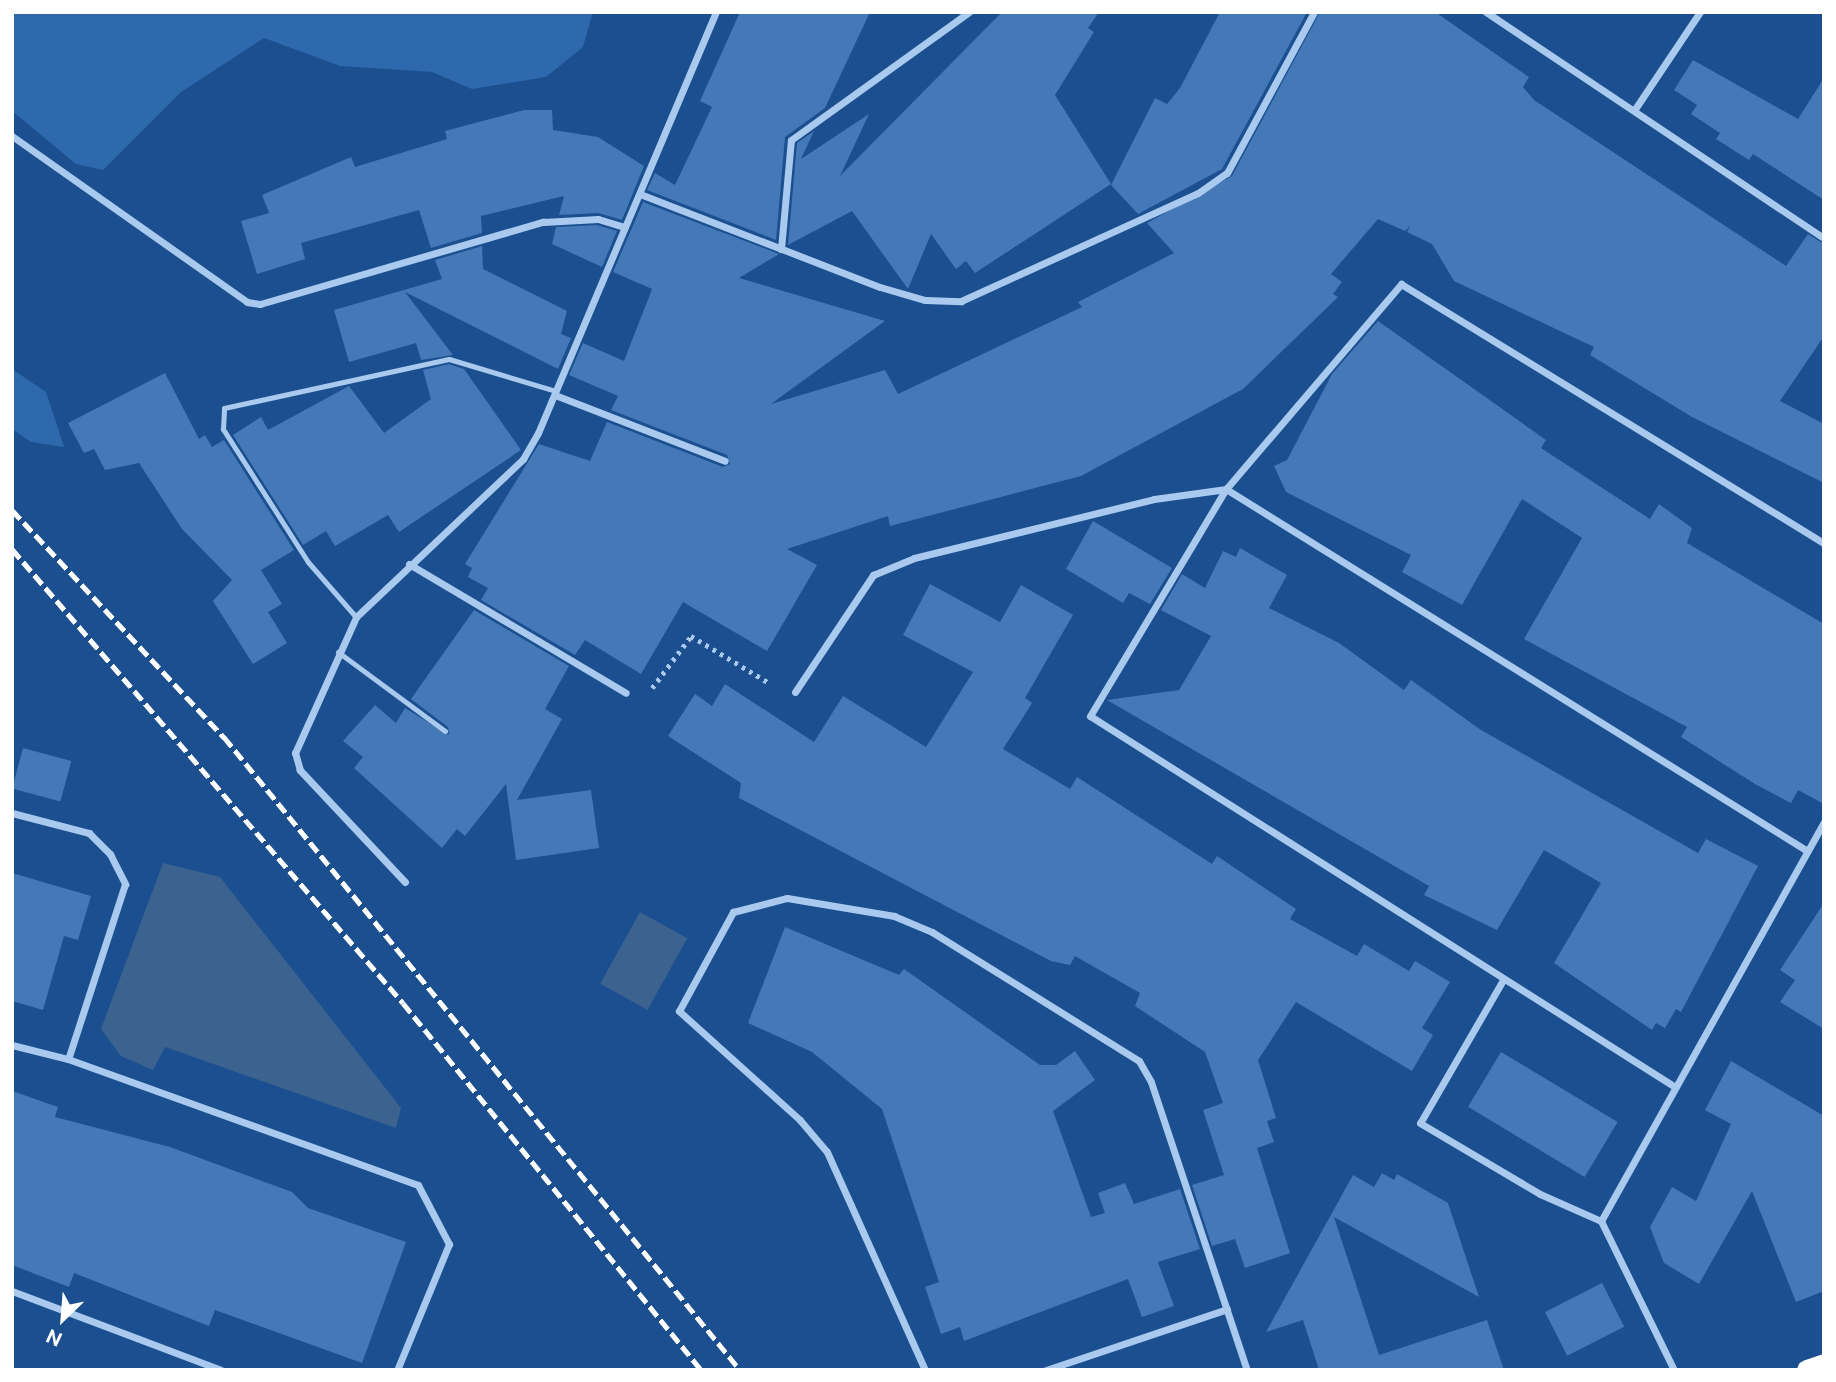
<!DOCTYPE html>
<html>
<head>
<meta charset="utf-8">
<style>
  body { margin:0 }
  #map { position:relative; width:1836px; height:1382px; overflow:hidden; background:#1b4f8f; font-family:"Public Sans",sans-serif }
  div>[style] { position:absolute }
  [style*='--x'] { left:calc(var(--x)*1px); top:calc(var(--y)*1px); width:calc(var(--w)*1px); rotate:calc(var(--a)*1deg) }
  .green>* { inset:0; background:#2e69ad }
  .water>* { inset:0; background:#3c6290; transform-origin:0 0 }
  .building>* { inset:0; background:#4478b7; transform-origin:0 0 }
  .path>* { height:4.5px; margin-top:-2.25px; transform-origin:0; background:repeating-linear-gradient(90deg,#a9c9ee 0 3.5px,transparent 0 8.5px) }
  .lane>* { height:5px; margin:-2.5px; padding:0 2.5px; transform-origin:2.5px; border-radius:2.5px; background:#a9c9ee }
  .street>* { height:7px; margin:-3.5px; padding:0 3.5px; transform-origin:3.5px; border-radius:3.5px; background:#a9c9ee }
  .highway>* { height:21px; margin:-10.5px; padding:0 10.5px; transform-origin:10.5px; border-radius:10.5px; background:#fff }
  .rail>* { height:5px; margin-top:-2.5px; transform-origin:0; background:repeating-linear-gradient(90deg,#fff 0 12px,transparent 0 17px) }
  span { translate:-50% -50%; white-space:nowrap; text-align:center; line-height:1.15; -webkit-text-stroke:6px #1b4f8f; paint-order:stroke }
  .frame { position:absolute; inset:0; border:14px solid #fff; pointer-events:none }
  .north { position:absolute; left:28px; top:1284px; width:70px; height:70px; -webkit-text-stroke:5px #1b4f8f; paint-order:stroke; rotate:205deg; font-size:19px; font-weight:700; line-height:28px; text-align:center; color:#fff }
  .north::after { content:''; display:block; margin:auto; width:24px; height:32px; background:#fff; clip-path:polygon(50% 0,100% 100%,50% 72%,0 100%) }
</style>
</head>
<body>
<div id="map">
  <div class="green">
    <i style="clip-path:polygon(12px 12px,593px 12px,583px 47px,546px 77px,472px 89px,432px 72px,340px 66px,264px 38px,181px 92px,103px 170px,76px 164px,12px 111px)"></i>
    <i style="clip-path:polygon(12px 369px,46px 392px,64px 447px,31px 442px,12px 429px)"></i>
  </div>
  <div class="water">
    <i style="clip-path:polygon(163px 863px,220px 877px,401px 1108px,396px 1128px,165px 1047px,153px 1070px,121px 1056px,101px 1029px)"></i>
    <i style="left:640px;top:912px;width:54px;height:82px;rotate:29deg"></i>
  </div>
  <div class="building">
    <i style="clip-path:polygon(740px 12px,870px 12px,825px 108px,785px 137px,776px 240px,647px 190px,655px 173px,675px 185px,712px 107px,700px 101px)"></i>
    <i style="clip-path:polygon(1002px 12px,1099px 12px,1088px 28px,1094px 32px,1055px 95px,1111px 184px,975px 273px,966px 261px,956px 269px,931px 234px,908px 289px,852px 211px,788px 245px,797px 143px,814px 131px,801px 159px,869px 114px,840px 176px)"></i>
    <i style="clip-path:polygon(1220px 12px,1307px 12px,1222px 169px,1138px 214px,1111px 185px,1155px 98px,1167px 104px,1180px 88px)"></i>
    <i style="clip-path:polygon(1320px 12px,1435px 12px,1529px 77px,1523px 87px,1534px 100px,1786px 266px,1808px 234px,1824px 244px,1824px 336px,1780px 401px,1824px 424px,1824px 483px,1692px 417px,1590px 355px,1594px 347px,1454px 281px,1432px 244px,1407px 232px,1410px 226px,1405px 231px,1378px 219px,1331px 274px,1342px 282px,1333px 294px,1338px 297px,1243px 389px,1081px 476px,890px 526px,888px 516px,787px 549px,817px 565px,767px 651px,683px 602px,641px 674px,585px 640px,575px 655px,481px 600px,488px 588px,468px 577px,472px 568px,465px 564px,539px 444px,590px 461px,607px 422px,723px 467px,730px 464px,727px 455px,611px 410px,618px 396px,569px 375px,583px 343px,624px 361px,652px 289px,613px 272px,643px 202px,779px 254px,739px 278px,885px 321px,771px 404px,885px 370px,898px 394px,1082px 307px,1078px 302px,1174px 253px,1147px 223px,1232px 176px)"></i>
    <i style="clip-path:polygon(1693px 60px,1798px 119px,1824px 78px,1824px 200px,1753px 154px,1749px 160px,1716px 139px,1720px 133px,1691px 114px,1697px 105px,1674px 90px)"></i>
    <i style="clip-path:polygon(524px 110px,552px 110px,553px 130px,598px 137px,644px 166px,622px 220px,598px 213px,559px 215px,564px 196px,481px 216px,482px 233px,431px 248px,419px 210px,301px 243px,305px 259px,257px 274px,241px 221px,269px 213px,262px 195px,351px 157px,355px 167px,447px 139px,445px 131px)"></i>
    <i style="clip-path:polygon(597px 225px,617px 231px,602px 267px,552px 244px,556px 227px)"></i>
    <i style="clip-path:polygon(482px 246px,483px 269px,567px 311px,561px 334px,571px 338px,558px 369px,405px 292px,453px 355px,421px 360px,416px 343px,349px 362px,334px 310px,442px 279px,435px 260px)"></i>
    <i style="clip-path:polygon(1378px 321px,1546px 440px,1541px 448px,1650px 519px,1659px 504px,1692px 528px,1687px 543px,1824px 624px,1824px 804px,1798px 790px,1791px 803px,1755px 784px,1681px 737px,1687px 727px,1524px 639px,1582px 538px,1522px 499px,1462px 605px,1402px 572px,1411px 555px,1286px 492px,1274px 466px,1287px 460px,1332px 374px)"></i>
    <i style="clip-path:polygon(449px 364px,464px 369px,521px 450px,399px 532px,388px 515px,335px 546px,326px 531px,303px 545px,233px 435px,261px 417px,268px 430px,349px 386px,384px 433px,431px 399px,423px 370px)"></i>
    <i style="clip-path:polygon(165px 373px,199px 439px,205px 435px,212px 447px,224px 440px,294px 550px,261px 570px,282px 604px,268px 612px,287px 643px,253px 664px,213px 601px,232px 580px,182px 529px,139px 463px,105px 470px,94px 449px,84px 453px,68px 423px)"></i>
    <i style="clip-path:polygon(1093px 521px,1172px 568px,1150px 604px,1129px 593px,1123px 603px,1066px 569px)"></i>
    <i style="clip-path:polygon(1240px 548px,1287px 575px,1269px 608px,1339px 643px,1404px 690px,1411px 680px,1481px 730px,1698px 853px,1706px 839px,1758px 866px,1681px 1012px,1676px 1009px,1665px 1028px,1656px 1023px,1652px 1030px,1554px 963px,1601px 883px,1544px 850px,1497px 930px,1424px 895px,1429px 886px,1107px 700px,1179px 690px,1211px 636px,1161px 610px,1182px 574px,1205px 588px,1223px 551px,1236px 557px)"></i>
    <i style="clip-path:polygon(930px 584px,1000px 622px,1021px 585px,1073px 615px,1025px 698px,1032px 703px,1003px 749px,1070px 789px,1077px 777px,1212px 864px,1217px 856px,1296px 909px,1290px 919px,1357px 956px,1364px 944px,1409px 971px,1415px 961px,1450px 982px,1422px 1028px,1433px 1035px,1412px 1071px,1296px 1002px,1258px 1060px,1276px 1118px,1267px 1121px,1274px 1142px,1257px 1148px,1290px 1253px,1245px 1268px,1235px 1239px,1212px 1246px,1192px 1185px,1224px 1175px,1203px 1110px,1223px 1103px,1205px 1052px,1135px 1006px,1140px 993px,1075px 956px,1070px 965px,1051px 961px,739px 798px,741px 783px,668px 736px,695px 694px,712px 706px,725px 684px,814px 742px,843px 696px,926px 747px,973px 672px,903px 635px)"></i>
    <i style="clip-path:polygon(474px 610px,569px 666px,545px 709px,562px 719px,517px 800px,591px 790px,599px 848px,516px 860px,506px 784px,465px 836px,457px 829px,442px 848px,354px 768px,363px 757px,343px 741px,375px 705px,396px 723px,405px 708px,449px 735px,448px 727px,411px 699px)"></i>
    <i style="left:23px;top:748px;width:50px;height:42px;rotate:15deg"></i>
    <i style="clip-path:polygon(12px 873px,91px 896px,78px 940px,64px 936px,43px 1010px,12px 1001px)"></i>
    <i style="clip-path:polygon(1824px 903px,1824px 1029px,1780px 1002px,1795px 980px,1780px 970px)"></i>
    <i style="clip-path:polygon(785px 927px,899px 975px,904px 969px,1040px 1065px,1056px 1065px,1075px 1051px,1095px 1080px,1053px 1111px,1091px 1217px,1105px 1213px,1098px 1193px,1125px 1183px,1134px 1204px,1180px 1189px,1200px 1249px,1158px 1262px,1174px 1306px,1142px 1317px,1128px 1279px,964px 1341px,960px 1327px,941px 1334px,925px 1287px,939px 1282px,882px 1109px,812px 1052px,748px 1023px)"></i>
    <i style="left:1501px;top:1052px;width:136px;height:64px;rotate:31deg"></i>
    <i style="clip-path:polygon(1731px 1061px,1824px 1116px,1824px 1291px,1796px 1302px,1752px 1191px,1699px 1284px,1664px 1263px,1650px 1227px,1672px 1187px,1696px 1201px,1731px 1124px,1705px 1110px)"></i>
    <i style="clip-path:polygon(12px 1091px,58px 1107px,55px 1117px,170px 1147px,292px 1192px,308px 1208px,406px 1242px,362px 1363px,215px 1310px,209px 1326px,74px 1273px,69px 1287px,12px 1265px)"></i>
    <i style="clip-path:polygon(1382px 1173px,1394px 1180px,1397px 1174px,1448px 1203px,1479px 1297px,1334px 1217px,1379px 1355px,1487px 1320px,1504px 1370px,1319px 1370px,1303px 1320px,1266px 1332px,1353px 1175px,1374px 1187px)"></i>
    <i style="left:1602px;top:1283px;width:49px;height:64px;rotate:63deg"></i>
  </div>
  <div class="path">
    <i style="--x:652;--y:688;--w:65;--a:-53.1"></i>
    <i style="--x:691;--y:636;--w:93;--a:31"></i>
  </div>
  <div class="lane">
    <i style="--x:356;--y:617;--w:73;--a:-131.1"></i>
    <i style="--x:308;--y:562;--w:158;--a:-122.6"></i>
    <i style="--x:223;--y:429;--w:21;--a:-87"></i>
    <i style="--x:224;--y:408;--w:230;--a:-12.3"></i>
    <i style="--x:449;--y:359;--w:112;--a:16.7"></i>
    <i style="--x:338;--y:652;--w:133;--a:36.4"></i>
  </div>
  <div class="street">
    <i style="--x:1486;--y:12;--w:407;--a:33.8"></i>
    <i style="--x:1635;--y:109;--w:117;--a:-56.2"></i>
    <i style="--x:12;--y:136;--w:288;--a:35.2"></i>
    <i style="--x:247;--y:302;--w:13;--a:9"></i>
    <i style="--x:260;--y:304;--w:295;--a:-16.2"></i>
    <i style="--x:543;--y:222;--w:55;--a:-3.1"></i>
    <i style="--x:598;--y:219;--w:28;--a:17"></i>
    <i style="--x:640;--y:194;--w:257;--a:21.2"></i>
    <i style="--x:880;--y:287;--w:47;--a:16.1"></i>
    <i style="--x:925;--y:300;--w:36;--a:2"></i>
    <i style="--x:961;--y:301;--w:260;--a:-24.5"></i>
    <i style="--x:1198;--y:193;--w:35;--a:-35"></i>
    <i style="--x:1227;--y:173;--w:183;--a:-61.6"></i>
    <i style="--x:781;--y:249;--w:109;--a:-84.8"></i>
    <i style="--x:791;--y:140;--w:219;--a:-35.7"></i>
    <i style="--x:555;--y:395;--w:182;--a:21.2"></i>
    <i style="--x:409;--y:564;--w:252;--a:30.7"></i>
    <i style="--x:795;--y:692;--w:141;--a:-56.3"></i>
    <i style="--x:873;--y:575;--w:44;--a:-22.5"></i>
    <i style="--x:914;--y:558;--w:247;--a:-13.8"></i>
    <i style="--x:1154;--y:499;--w:73;--a:-7.9"></i>
    <i style="--x:1226;--y:489;--w:683;--a:31.9"></i>
    <i style="--x:12;--y:813;--w:80;--a:14.6"></i>
    <i style="--x:89;--y:833;--w:30;--a:45"></i>
    <i style="--x:110;--y:854;--w:34;--a:63"></i>
    <i style="--x:125;--y:884;--w:184;--a:108"></i>
    <i style="--x:405;--y:882;--w:154;--a:-133.2"></i>
    <i style="--x:300;--y:770;--w:18;--a:-106"></i>
    <i style="--x:295;--y:753;--w:149;--a:-65.8"></i>
    <i style="--x:356;--y:617;--w:230;--a:-43.4"></i>
    <i style="--x:523;--y:459;--w:30;--a:-60"></i>
    <i style="--x:538;--y:433;--w:457;--a:-67.1"></i>
    <i style="--x:1503;--y:980;--w:165;--a:120.1"></i>
    <i style="--x:1420;--y:1123;--w:139;--a:30.6"></i>
    <i style="--x:1540;--y:1194;--w:67;--a:23.9"></i>
    <i style="--x:12;--y:1045;--w:58;--a:14"></i>
    <i style="--x:68;--y:1059;--w:372;--a:19.8"></i>
    <i style="--x:418;--y:1185;--w:67;--a:62.3"></i>
    <i style="--x:449;--y:1244;--w:136;--a:112.4"></i>
    <i style="--x:1672;--y:1085;--w:689;--a:-147.62"></i>
    <i style="--x:1090;--y:716;--w:265;--a:-59.1"></i>
    <i style="--x:1226;--y:489;--w:270;--a:-49.5"></i>
    <i style="--x:1401;--y:284;--w:496;--a:31.5"></i>
    <i style="--x:12;--y:1291;--w:223;--a:20.7"></i>
    <i style="--x:925;--y:1370;--w:239;--a:-114.2"></i>
    <i style="--x:827;--y:1152;--w:42;--a:-130.2"></i>
    <i style="--x:800;--y:1120;--w:163;--a:-138"></i>
    <i style="--x:679;--y:1011;--w:113;--a:-61.4"></i>
    <i style="--x:733;--y:912;--w:56;--a:-14.5"></i>
    <i style="--x:787;--y:898;--w:109;--a:9.5"></i>
    <i style="--x:894;--y:916;--w:41;--a:22.8"></i>
    <i style="--x:932;--y:932;--w:244;--a:31.9"></i>
    <i style="--x:1139;--y:1061;--w:24;--a:60"></i>
    <i style="--x:1151;--y:1082;--w:304;--a:71.6"></i>
    <i style="--x:1046;--y:1370;--w:191;--a:-18.6"></i>
    <i style="--x:1674;--y:1370;--w:166;--a:-116.1"></i>
    <i style="--x:1601;--y:1221;--w:457;--a:-60.8"></i>
  </div>
  <div class="highway">
    <i style="--x:1807;--y:1370;--w:18;--a:-19"></i>
  </div>
  <div class="rail">
    <i style="--x:12;--y:510;--w:311;--a:47"></i>
    <i style="--x:224;--y:737;--w:817;--a:50.81"></i>
    <i style="--x:12;--y:549;--w:599;--a:49.26"></i>
    <i style="--x:403;--y:1003;--w:473;--a:50.9"></i>
  </div>
  <div class="frame"></div>
  <div class="north">N</div>
</div>
</body>
</html>
